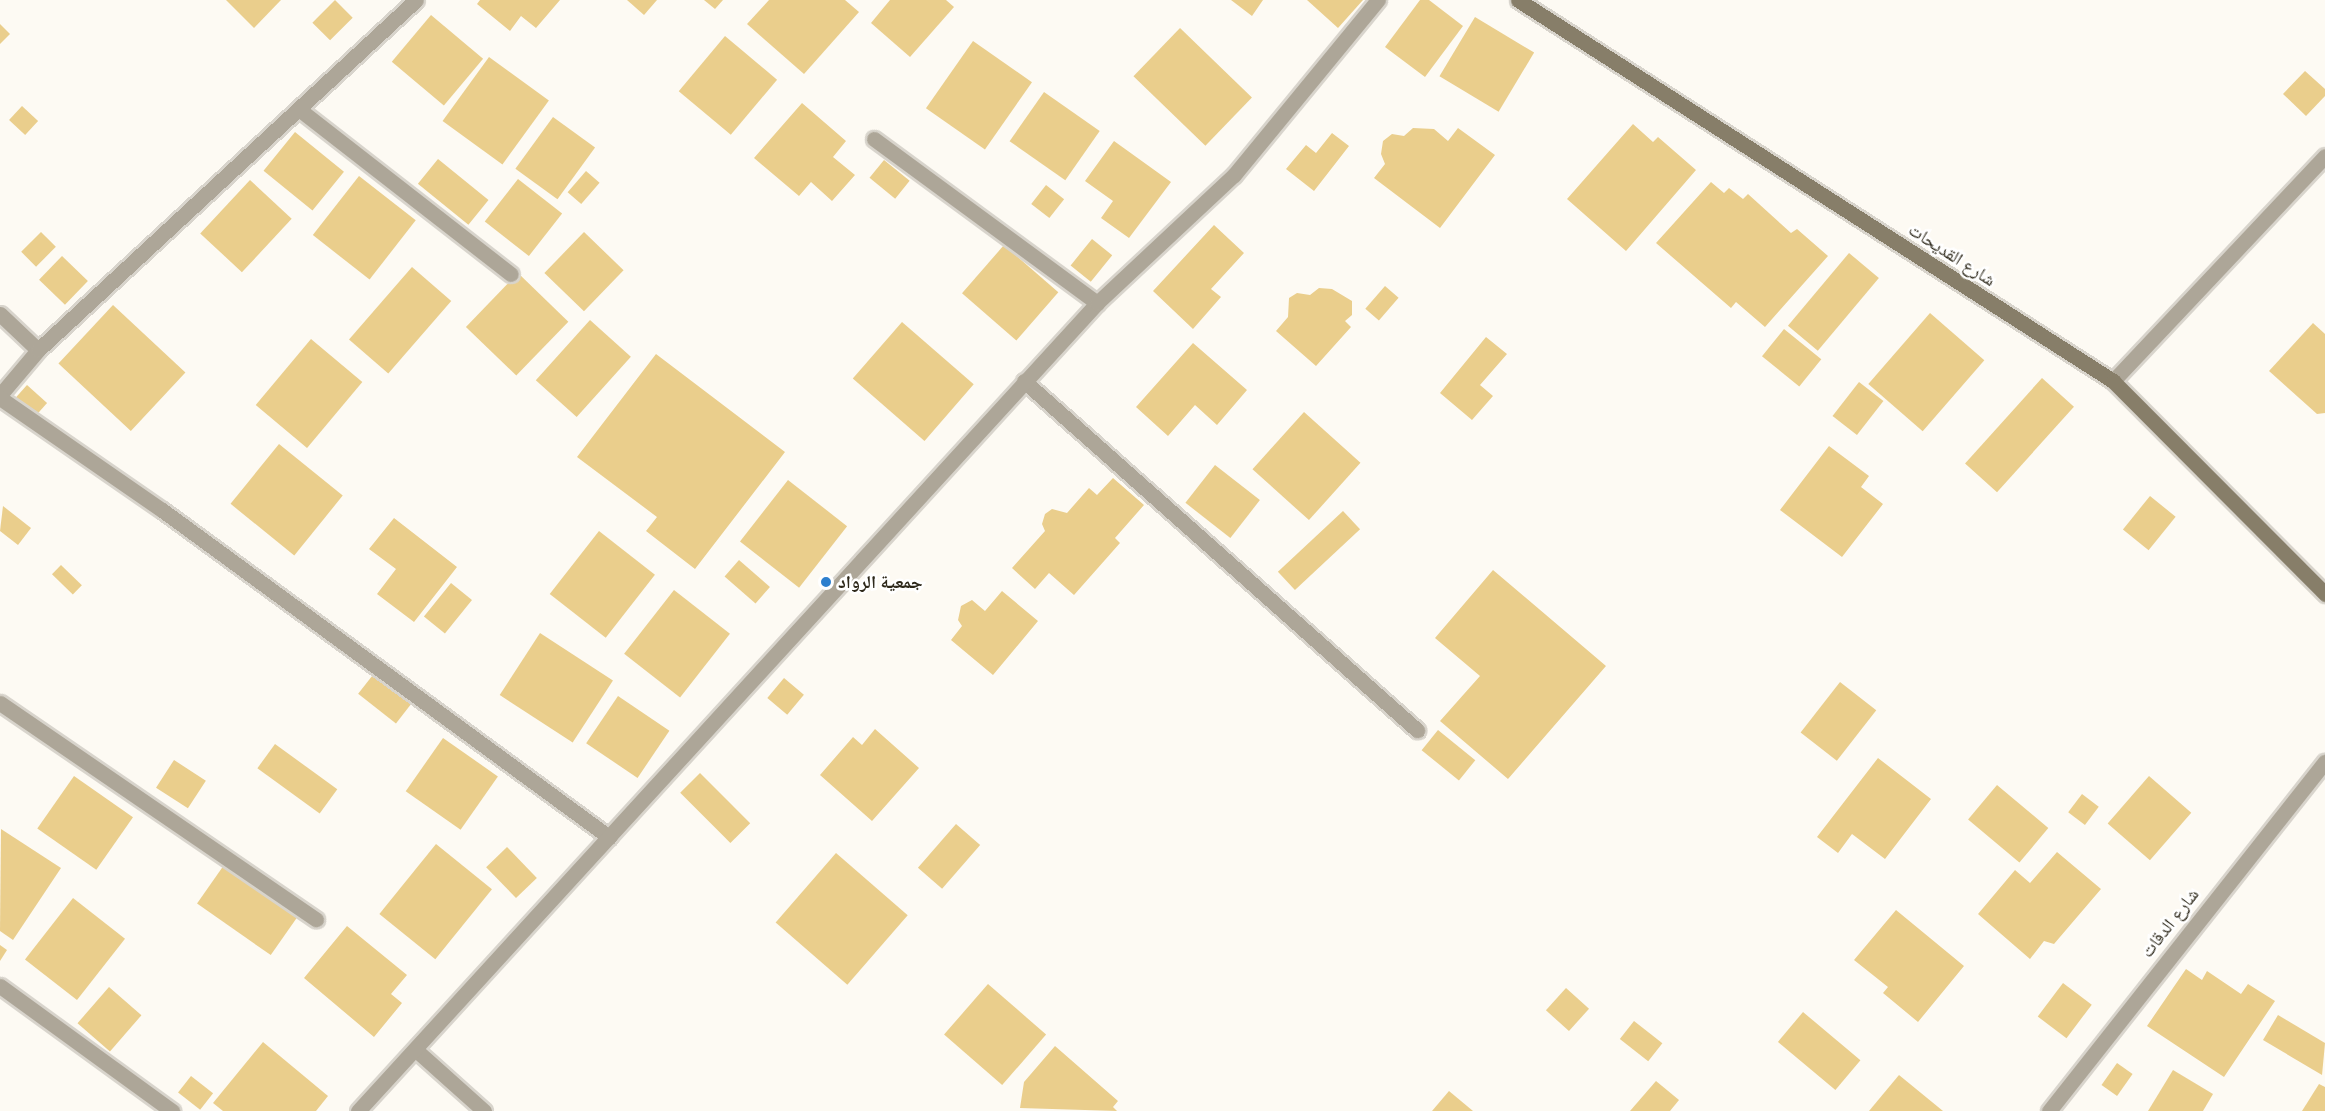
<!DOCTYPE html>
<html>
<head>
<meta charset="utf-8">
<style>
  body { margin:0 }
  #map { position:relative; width:2325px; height:1111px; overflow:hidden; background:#fdfaf3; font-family:"PT Sans","Noto Naskh Arabic",sans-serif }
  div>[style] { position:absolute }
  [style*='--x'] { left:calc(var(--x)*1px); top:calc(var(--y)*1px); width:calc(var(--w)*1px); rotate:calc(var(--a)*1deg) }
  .building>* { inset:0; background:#eace8c; transform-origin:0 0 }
  .roads { filter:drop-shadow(2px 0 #d8d4cc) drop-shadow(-2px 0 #d8d4cc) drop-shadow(0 2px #d8d4cc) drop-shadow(0 -2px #d8d4cc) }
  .lane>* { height:15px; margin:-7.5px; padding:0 7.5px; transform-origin:7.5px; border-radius:7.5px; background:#ada698 }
  .street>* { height:15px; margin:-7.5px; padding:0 7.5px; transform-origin:7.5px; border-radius:7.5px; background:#ada698 }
  .secondary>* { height:15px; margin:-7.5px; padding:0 7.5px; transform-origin:7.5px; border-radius:7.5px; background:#877e69 }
  .dots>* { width:16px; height:16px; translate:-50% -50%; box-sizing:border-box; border:3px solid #fff; border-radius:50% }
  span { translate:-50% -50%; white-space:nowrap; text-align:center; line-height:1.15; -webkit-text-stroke:5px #fff; paint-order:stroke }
  .street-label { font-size:18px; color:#2d281a }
  .poi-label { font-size:18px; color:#2d281a; font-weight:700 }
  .left { translate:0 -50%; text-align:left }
</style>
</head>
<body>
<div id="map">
  <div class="building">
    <i style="clip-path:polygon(226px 0,281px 0,254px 28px)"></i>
    <i style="left:335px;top:0;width:25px;height:32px;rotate:45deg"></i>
    <i style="clip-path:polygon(480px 0,560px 0,536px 28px,521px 16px,510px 31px,477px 4px)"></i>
    <i style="clip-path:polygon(627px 0,657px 0,644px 15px)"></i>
    <i style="clip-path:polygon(704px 0,723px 0,715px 9px)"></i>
    <i style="clip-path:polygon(769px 0,845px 0,859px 12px,804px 74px,747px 24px)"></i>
    <i style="clip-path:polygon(890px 0,946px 0,954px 7px,910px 57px,871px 23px)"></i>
    <i style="clip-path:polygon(1231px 0,1263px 0,1252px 16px)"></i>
    <i style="clip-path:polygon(1307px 0,1363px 0,1338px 28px)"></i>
    <i style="clip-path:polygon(1420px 0,1429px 0,1463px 26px,1425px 77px,1385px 47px)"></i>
    <i style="left:431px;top:15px;width:68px;height:61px;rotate:40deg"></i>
    <i style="left:1475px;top:17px;width:69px;height:69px;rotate:31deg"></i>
    <i style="clip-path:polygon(0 24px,10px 34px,0 44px)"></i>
    <i style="left:1180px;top:28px;width:100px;height:67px;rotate:44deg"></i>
    <i style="left:725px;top:36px;width:68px;height:72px;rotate:40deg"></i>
    <i style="left:973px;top:41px;width:72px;height:82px;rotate:35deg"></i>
    <i style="left:489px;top:57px;width:74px;height:79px;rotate:36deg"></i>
    <i style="clip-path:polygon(2305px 71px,2325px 89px,2325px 96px,2306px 116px,2283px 94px)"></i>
    <i style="left:1044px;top:92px;width:68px;height:60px;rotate:35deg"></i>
    <i style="clip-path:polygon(802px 103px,846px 141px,833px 157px,855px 175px,832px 201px,811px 182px,799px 196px,754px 158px)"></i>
    <i style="left:22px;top:106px;width:22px;height:19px;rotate:43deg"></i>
    <i style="left:553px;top:117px;width:52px;height:64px;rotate:36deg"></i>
    <i style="clip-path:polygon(1633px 124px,1653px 142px,1658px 137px,1696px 170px,1626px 251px,1567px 199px)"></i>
    <i style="clip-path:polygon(1413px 128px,1434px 129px,1448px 141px,1458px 128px,1495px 155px,1440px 228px,1374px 178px,1385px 164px,1381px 154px,1383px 141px,1392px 134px,1404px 136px)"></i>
    <i style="left:295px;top:132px;width:63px;height:50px;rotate:39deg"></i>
    <i style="clip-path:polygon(1332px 133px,1349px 146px,1314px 191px,1286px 169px,1306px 145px,1316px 153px)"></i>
    <i style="clip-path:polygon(1114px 141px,1171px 182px,1129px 238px,1101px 218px,1113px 201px,1085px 181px)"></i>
    <i style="left:438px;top:159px;width:65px;height:32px;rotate:39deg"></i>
    <i style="left:884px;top:160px;width:33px;height:23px;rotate:39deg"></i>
    <i style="left:586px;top:171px;width:18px;height:28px;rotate:41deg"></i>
    <i style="left:359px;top:176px;width:72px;height:75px;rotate:38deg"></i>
    <i style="left:518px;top:179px;width:56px;height:54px;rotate:38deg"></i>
    <i style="left:250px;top:180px;width:57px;height:73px;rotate:43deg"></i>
    <i style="clip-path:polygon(1711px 182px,1724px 193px,1729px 188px,1743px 199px,1748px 194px,1791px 233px,1797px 229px,1828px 256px,1765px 327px,1736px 302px,1731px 308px,1656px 243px)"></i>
    <i style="left:1046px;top:185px;width:23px;height:24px;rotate:38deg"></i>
    <i style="clip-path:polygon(1214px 225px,1244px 253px,1211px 289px,1221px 297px,1193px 329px,1153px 291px)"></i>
    <i style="left:41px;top:232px;width:21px;height:28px;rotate:45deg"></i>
    <i style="left:584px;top:232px;width:55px;height:57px;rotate:44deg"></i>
    <i style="left:1092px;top:239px;width:26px;height:34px;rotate:39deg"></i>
    <i style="left:1004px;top:245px;width:72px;height:64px;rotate:41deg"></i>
    <i style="left:1849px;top:253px;width:39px;height:95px;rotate:40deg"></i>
    <i style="left:62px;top:256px;width:36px;height:33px;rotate:44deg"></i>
    <i style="left:412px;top:267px;width:52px;height:96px;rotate:41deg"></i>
    <i style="left:518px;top:273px;width:70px;height:75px;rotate:44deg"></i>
    <i style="left:1385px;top:286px;width:18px;height:30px;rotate:41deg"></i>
    <i style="clip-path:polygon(1319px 288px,1332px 289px,1352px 301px,1352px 315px,1345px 321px,1351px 327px,1316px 366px,1276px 331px,1288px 317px,1289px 298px,1297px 293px,1310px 295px)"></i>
    <i style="left:113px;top:305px;width:99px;height:80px;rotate:43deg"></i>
    <i style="left:1930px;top:313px;width:72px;height:94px;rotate:41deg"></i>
    <i style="left:590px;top:320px;width:55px;height:81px;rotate:42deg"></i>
    <i style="left:902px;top:322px;width:95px;height:75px;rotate:41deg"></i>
    <i style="clip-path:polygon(2313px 323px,2325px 334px,2325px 413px,2317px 414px,2269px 371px)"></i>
    <i style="left:1784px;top:329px;width:48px;height:35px;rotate:39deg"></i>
    <i style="clip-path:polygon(1486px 337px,1507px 354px,1480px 385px,1493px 396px,1472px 420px,1440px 393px)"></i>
    <i style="left:311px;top:339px;width:67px;height:86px;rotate:40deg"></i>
    <i style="clip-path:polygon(1193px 343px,1247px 390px,1217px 425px,1195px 405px,1168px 436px,1136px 407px)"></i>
    <i style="clip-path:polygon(656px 354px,785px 452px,695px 569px,646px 531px,657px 517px,577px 457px)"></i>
    <i style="left:2042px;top:378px;width:43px;height:115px;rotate:42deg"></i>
    <i style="left:1859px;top:382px;width:31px;height:43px;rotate:38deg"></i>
    <i style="left:27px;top:385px;width:27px;height:18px;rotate:42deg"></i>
    <i style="left:1304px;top:412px;width:76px;height:77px;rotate:42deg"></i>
    <i style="left:279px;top:444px;width:82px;height:77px;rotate:39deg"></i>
    <i style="clip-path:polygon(1829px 446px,1869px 476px,1861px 487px,1883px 504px,1842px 557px,1780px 510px)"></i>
    <i style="left:1215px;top:465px;width:57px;height:48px;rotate:38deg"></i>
    <i style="clip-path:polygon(1113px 478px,1144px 505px,1115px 538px,1120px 543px,1074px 595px,1049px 573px,1035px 589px,1012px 568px,1045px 531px,1042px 524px,1045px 514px,1052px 509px,1067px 513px,1089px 488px,1097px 495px)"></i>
    <i style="left:788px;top:480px;width:75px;height:78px;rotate:38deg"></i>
    <i style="left:2150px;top:496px;width:33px;height:43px;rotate:39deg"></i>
    <i style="clip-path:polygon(3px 506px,31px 528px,18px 545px,0 531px)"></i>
    <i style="left:1343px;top:511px;width:25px;height:89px;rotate:47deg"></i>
    <i style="clip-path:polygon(394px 518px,457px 567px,414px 622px,377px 594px,396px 569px,369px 549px)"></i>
    <i style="left:599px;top:531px;width:71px;height:80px;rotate:38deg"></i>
    <i style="left:739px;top:560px;width:41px;height:22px;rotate:41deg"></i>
    <i style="left:61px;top:565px;width:29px;height:13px;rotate:44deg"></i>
    <i style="clip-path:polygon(1493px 570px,1606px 666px,1508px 779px,1440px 721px,1480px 676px,1435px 638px)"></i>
    <i style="left:451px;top:583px;width:27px;height:43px;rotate:39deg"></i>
    <i style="left:674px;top:590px;width:71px;height:81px;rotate:38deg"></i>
    <i style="clip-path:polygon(1002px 591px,1038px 621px,993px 675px,951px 640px,962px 626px,958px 620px,961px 606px,972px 600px,985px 611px)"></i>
    <i style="left:540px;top:633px;width:87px;height:74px;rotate:33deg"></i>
    <i style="left:376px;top:671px;width:48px;height:29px;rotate:38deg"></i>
    <i style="left:784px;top:678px;width:26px;height:26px;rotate:40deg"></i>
    <i style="left:1840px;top:682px;width:46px;height:64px;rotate:38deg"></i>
    <i style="left:618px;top:696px;width:62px;height:57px;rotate:34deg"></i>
    <i style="clip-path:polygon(875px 729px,919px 768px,872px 821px,820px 775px,853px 737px,862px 745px)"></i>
    <i style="left:1438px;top:730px;width:48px;height:26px;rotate:39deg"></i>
    <i style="left:443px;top:738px;width:67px;height:65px;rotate:35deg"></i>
    <i style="left:275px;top:744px;width:77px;height:30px;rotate:36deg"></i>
    <i style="clip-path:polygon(1878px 758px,1931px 799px,1885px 859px,1852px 834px,1838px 853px,1817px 837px)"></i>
    <i style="left:174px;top:760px;width:38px;height:33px;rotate:33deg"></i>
    <i style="left:700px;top:773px;width:71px;height:28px;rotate:45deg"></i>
    <i style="left:74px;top:776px;width:72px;height:64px;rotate:35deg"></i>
    <i style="left:2149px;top:776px;width:56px;height:63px;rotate:41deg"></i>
    <i style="left:1997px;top:785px;width:67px;height:45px;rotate:40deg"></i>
    <i style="left:2082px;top:794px;width:21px;height:23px;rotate:37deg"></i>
    <i style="left:956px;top:824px;width:32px;height:58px;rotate:41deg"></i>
    <i style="clip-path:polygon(1px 829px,61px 868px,13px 940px,0 931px)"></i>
    <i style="left:436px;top:844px;width:72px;height:90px;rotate:39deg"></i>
    <i style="left:507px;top:847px;width:43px;height:29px;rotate:46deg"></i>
    <i style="clip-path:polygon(2057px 852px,2101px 889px,2054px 944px,2044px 941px,2030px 959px,1978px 914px,2015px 870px,2030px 883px)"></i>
    <i style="left:836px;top:853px;width:95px;height:92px;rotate:41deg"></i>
    <i style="left:224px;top:865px;width:90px;height:47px;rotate:35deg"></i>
    <i style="left:73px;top:898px;width:66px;height:78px;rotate:38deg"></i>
    <i style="clip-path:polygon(1896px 910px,1964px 966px,1918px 1022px,1883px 993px,1888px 987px,1854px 960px)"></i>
    <i style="clip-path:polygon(347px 926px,407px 975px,391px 994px,402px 1003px,374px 1037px,304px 978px)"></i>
    <i style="clip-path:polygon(0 945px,7px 950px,0 961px)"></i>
    <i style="clip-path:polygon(2186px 969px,2202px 980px,2207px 971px,2241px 994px,2248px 984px,2275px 1001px,2224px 1077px,2147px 1026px)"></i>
    <i style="left:2063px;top:983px;width:36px;height:42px;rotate:37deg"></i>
    <i style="left:988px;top:984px;width:77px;height:67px;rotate:41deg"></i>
    <i style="left:109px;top:987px;width:43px;height:48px;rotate:41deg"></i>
    <i style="left:1566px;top:988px;width:31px;height:30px;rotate:42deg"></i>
    <i style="left:1803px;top:1012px;width:75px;height:39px;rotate:40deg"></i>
    <i style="clip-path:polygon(2278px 1015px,2325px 1043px,2322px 1075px,2263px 1040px)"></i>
    <i style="left:1634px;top:1021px;width:36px;height:23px;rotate:38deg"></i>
    <i style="clip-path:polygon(263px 1042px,328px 1096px,316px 1111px,223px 1111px,213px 1103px)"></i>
    <i style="clip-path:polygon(1055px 1046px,1118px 1101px,1113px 1107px,1117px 1111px,1020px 1108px,1024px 1082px)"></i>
    <i style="left:2117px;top:1063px;width:19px;height:27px;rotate:35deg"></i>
    <i style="clip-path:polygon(2173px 1070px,2213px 1094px,2203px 1111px,2148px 1111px)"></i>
    <i style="clip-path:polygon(1899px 1075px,1943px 1111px,1869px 1111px)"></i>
    <i style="left:191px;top:1076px;width:28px;height:21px;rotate:38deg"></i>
    <i style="clip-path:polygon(1656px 1081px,1679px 1100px,1670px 1111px,1630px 1111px)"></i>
    <i style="clip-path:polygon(2319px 1084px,2325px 1087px,2325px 1111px,2302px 1111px)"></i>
    <i style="clip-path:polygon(1449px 1091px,1473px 1111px,1432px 1111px)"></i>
  </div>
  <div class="roads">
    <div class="lane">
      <i style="--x:300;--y:110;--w:267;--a:37.9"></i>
      <i style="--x:874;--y:139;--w:277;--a:36.3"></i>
      <i style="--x:0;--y:314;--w:52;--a:43.5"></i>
      <i style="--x:1024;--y:381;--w:526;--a:41.61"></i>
      <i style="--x:0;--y:395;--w:59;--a:-49.8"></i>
      <i style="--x:38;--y:350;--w:515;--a:-42.8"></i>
      <i style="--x:0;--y:398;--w:197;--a:34.7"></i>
      <i style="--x:162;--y:510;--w:554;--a:36.19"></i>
      <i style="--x:0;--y:703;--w:383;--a:34.4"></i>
      <i style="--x:0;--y:986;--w:213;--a:36"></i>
      <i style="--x:417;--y:1051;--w:90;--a:41.8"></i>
      <i style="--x:358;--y:1111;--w:1095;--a:-47.55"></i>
      <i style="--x:1097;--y:303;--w:187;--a:-43.1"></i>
      <i style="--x:1234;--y:175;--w:227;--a:-50.6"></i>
    </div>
    <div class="street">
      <i style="--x:2113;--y:381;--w:309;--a:-46.7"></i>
      <i style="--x:2049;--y:1111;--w:445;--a:-51.7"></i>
    </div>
    <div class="secondary">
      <i style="--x:1518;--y:0;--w:707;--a:32.63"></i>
      <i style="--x:2113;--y:381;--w:301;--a:45.1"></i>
    </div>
  </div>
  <div class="dots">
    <i style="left:826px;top:582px;background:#2d7fce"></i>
  </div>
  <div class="street-label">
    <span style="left:1952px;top:255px;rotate:33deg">شارع القديحات</span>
    <span style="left:2170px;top:923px;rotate:-52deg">شارع الدقات</span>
  </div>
  <div class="poi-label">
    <span class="left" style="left:838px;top:582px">جمعية الرواد</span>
  </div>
</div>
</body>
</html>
